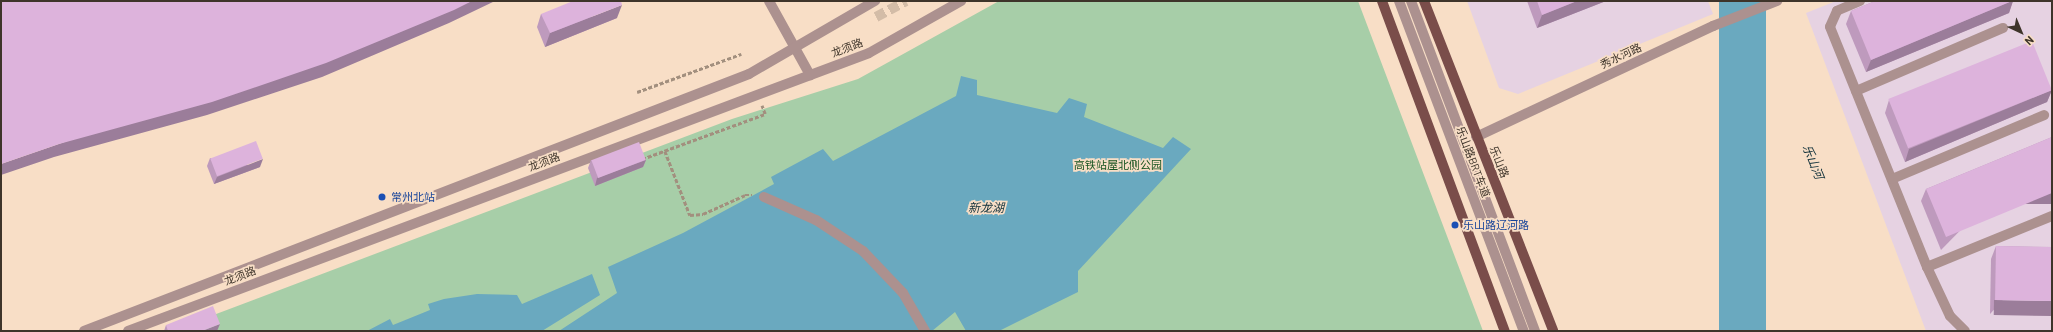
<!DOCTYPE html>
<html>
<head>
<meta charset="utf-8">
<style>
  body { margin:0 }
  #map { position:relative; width:2053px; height:332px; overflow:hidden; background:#f8dec6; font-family:Barlow,"Noto Sans SC",sans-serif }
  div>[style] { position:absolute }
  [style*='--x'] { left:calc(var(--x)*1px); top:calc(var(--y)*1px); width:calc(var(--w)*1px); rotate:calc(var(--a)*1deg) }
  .commercial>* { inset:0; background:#e6d2e2 }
  .green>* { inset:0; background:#a7cea8 }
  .water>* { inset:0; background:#6aa9bf; transform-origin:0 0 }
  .minor-tunnel>* { height:10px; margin-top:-5px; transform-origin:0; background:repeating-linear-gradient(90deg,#d3bca7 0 10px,transparent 0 15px) }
  .path>* { height:2.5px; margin-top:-1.25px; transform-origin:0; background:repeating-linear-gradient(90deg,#a28f7e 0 4px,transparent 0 6px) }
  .minor>* { height:10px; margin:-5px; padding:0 5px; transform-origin:5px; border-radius:5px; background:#ac918f }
  .major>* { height:10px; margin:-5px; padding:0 5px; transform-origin:5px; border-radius:5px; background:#7a4d4a }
  .wall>* { inset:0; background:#be9abd }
  .shaded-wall>* { inset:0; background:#9b7d9a; transform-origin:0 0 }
  .building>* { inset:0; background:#ddb3dc; transform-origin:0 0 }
  .dots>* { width:11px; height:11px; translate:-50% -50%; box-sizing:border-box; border:2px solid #f8dec6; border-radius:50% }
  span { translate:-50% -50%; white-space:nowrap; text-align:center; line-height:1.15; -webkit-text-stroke:3.5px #f8dec6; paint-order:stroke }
  .street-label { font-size:11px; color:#3e342a }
  .park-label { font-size:11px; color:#185420 }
  .transit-label { font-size:11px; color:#164399 }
  .left { translate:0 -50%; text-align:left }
  .water-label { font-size:12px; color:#10303a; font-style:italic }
  .frame { position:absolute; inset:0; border:2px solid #3e342a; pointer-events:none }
  .north { position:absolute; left:2001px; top:12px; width:40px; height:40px; -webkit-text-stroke:3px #f8dec6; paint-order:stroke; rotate:136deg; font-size:11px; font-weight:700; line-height:16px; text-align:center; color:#3e342a }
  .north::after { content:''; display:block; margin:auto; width:14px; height:18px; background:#3e342a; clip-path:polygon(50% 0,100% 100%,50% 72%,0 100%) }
</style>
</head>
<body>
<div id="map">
  <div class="commercial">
    <i style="clip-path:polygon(1467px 1px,1708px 1px,1713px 14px,1518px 94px,1499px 88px)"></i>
    <i style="clip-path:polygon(1836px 1px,2052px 1px,2052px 331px,1926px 331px,1806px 13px)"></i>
  </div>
  <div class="green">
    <i style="clip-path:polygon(999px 1px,1358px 1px,1483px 331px,171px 331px,732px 119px,858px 79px)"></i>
  </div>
  <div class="water">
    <i style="left:1719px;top:1px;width:47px;height:354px"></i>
    <i style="clip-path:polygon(961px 76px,977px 80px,977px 95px,1057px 113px,1069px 98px,1087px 104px,1084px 117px,1163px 148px,1173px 137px,1191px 149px,1078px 271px,1078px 292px,999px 331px,966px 331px,955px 312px,932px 331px,559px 331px,617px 293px,608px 267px,683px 233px,774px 184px,771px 177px,823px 149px,833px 161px,956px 96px)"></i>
    <i style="clip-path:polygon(592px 274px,600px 295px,542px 331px,367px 331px,390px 319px,393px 325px,430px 310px,428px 304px,444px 299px,477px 294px,517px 295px,522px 304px)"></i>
  </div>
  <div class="minor-tunnel">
    <i style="--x:876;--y:17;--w:34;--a:-28"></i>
  </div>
  <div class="path">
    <i style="--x:637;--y:92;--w:111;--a:-20.1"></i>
    <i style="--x:665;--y:151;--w:69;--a:68.7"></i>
    <i style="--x:690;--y:215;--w:13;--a:-4"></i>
    <i style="--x:703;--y:214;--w:46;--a:-24.3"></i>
    <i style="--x:745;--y:195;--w:7;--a:0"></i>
    <i style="--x:642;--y:159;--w:131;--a:-20.1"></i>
    <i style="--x:765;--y:114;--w:9;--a:-111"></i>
  </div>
  <div class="minor">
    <i style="--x:769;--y:1;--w:85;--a:61"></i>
    <i style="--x:1399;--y:1;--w:353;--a:69.3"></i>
    <i style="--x:1411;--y:1;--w:353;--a:69.4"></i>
    <i style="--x:1860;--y:1;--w:25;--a:157"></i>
    <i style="--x:1837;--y:11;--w:17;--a:114"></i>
    <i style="--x:1830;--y:27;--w:259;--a:68"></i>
    <i style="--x:1927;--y:267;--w:54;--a:64.9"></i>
    <i style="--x:1950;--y:316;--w:21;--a:45"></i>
    <i style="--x:1856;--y:91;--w:160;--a:-23.2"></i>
    <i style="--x:1476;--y:137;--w:262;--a:-25.1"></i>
    <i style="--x:1713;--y:26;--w:69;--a:-21.3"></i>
    <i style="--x:1892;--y:179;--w:165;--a:-22.8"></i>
    <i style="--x:764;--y:197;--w:57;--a:23.9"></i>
    <i style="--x:816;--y:220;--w:56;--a:33.4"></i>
    <i style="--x:863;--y:251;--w:58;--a:46.4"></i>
    <i style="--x:903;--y:293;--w:44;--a:59.9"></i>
    <i style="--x:1927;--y:267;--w:135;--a:-22.2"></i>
    <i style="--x:84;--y:331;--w:713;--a:-21.13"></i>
    <i style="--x:749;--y:74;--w:146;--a:-30.1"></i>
    <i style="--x:128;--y:331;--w:791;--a:-20.56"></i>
    <i style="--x:869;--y:53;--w:106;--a:-29.5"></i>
  </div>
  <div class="major">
    <i style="--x:1382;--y:1;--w:352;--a:69.6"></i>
    <i style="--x:1424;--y:1;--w:354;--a:68.6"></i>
  </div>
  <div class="wall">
    <i style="clip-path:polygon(1527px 1px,1606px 1px,1537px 28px)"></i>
    <i style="clip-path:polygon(1875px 1px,2013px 1px,2009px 13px,1866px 72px,1846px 24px,1851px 11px)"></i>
    <i style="clip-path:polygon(541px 14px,617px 18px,545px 47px,537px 27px)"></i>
    <i style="clip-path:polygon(2052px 90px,2047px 102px,1905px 162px,1885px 113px,1889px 100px)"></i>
    <i style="clip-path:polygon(2052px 137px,1941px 250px,1921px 201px,1926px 189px)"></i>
    <i style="clip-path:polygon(210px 158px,260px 167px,214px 184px,207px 166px)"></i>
    <i style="clip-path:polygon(591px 160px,646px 160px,643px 167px,595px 186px,588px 168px)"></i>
    <i style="clip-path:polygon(1996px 246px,2052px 247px,1990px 314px,1991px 259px)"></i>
    <i style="clip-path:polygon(166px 325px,217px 331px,164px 331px)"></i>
  </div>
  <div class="shaded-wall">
    <i style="clip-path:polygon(472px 1px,495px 1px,449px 23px,322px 77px,207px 115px,54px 157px,1px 175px,1px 164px)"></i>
    <i style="clip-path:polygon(1577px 1px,1606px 1px,1537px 28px,1542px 15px)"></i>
    <i style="clip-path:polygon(2012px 1px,2013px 1px,2009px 13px,1866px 72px,1871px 60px)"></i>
    <i style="clip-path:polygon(622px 5px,617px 18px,545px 47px,550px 33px)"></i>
    <i style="clip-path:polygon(2052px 90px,2047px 102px,1905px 162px,1909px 149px)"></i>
    <i style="clip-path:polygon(263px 159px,260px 167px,214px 184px,217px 177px)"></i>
    <i style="clip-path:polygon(646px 160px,643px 167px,595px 186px,597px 178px)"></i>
    <i style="left:2052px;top:193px;width:11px;height:115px;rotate:90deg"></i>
    <i style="left:1994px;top:300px;width:58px;height:15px;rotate:1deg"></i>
    <i style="clip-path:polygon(220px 324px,217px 331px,202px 331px)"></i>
  </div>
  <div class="building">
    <i style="clip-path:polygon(1px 1px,472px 1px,454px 10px,326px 63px,212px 102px,59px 144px,1px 164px)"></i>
    <i style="clip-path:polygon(573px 1px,621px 1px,622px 5px,550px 33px,541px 14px)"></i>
    <i style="clip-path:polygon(1537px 1px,1577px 1px,1542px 15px)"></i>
    <i style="clip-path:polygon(1875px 1px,2012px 1px,1871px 60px,1851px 11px)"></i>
    <i style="left:2032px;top:41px;width:53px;height:155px;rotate:68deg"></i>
    <i style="clip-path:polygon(2052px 137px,2052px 193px,1946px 237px,1926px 189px)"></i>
    <i style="left:256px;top:141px;width:19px;height:49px;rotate:69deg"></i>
    <i style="left:639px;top:142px;width:19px;height:51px;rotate:69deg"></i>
    <i style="left:1996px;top:246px;width:56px;height:54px;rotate:1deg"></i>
    <i style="clip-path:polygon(213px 306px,220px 324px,202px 331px,168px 331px,166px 325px)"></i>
  </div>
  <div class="dots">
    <i style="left:382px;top:197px;background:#1a4fb4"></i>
    <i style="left:1455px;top:225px;background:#1a4fb4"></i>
  </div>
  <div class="street-label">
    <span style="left:847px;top:48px;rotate:-21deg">龙须路</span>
    <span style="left:1621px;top:56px;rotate:-25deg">秀水河路</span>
    <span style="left:544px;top:162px;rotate:-21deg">龙须路</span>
    <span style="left:1473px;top:162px;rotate:69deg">乐山路BRT车道</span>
    <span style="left:1499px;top:162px;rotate:68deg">乐山路</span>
    <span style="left:240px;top:276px;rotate:-21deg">龙须路</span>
  </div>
  <div class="park-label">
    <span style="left:1118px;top:165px">高铁站屋北侧公园</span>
  </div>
  <div class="transit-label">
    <span class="left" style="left:391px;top:197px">常州北站</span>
    <span class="left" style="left:1463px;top:225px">乐山路辽河路</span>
  </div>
  <div class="water-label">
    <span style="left:1813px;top:162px;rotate:68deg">乐山河</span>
    <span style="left:986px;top:208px">新龙湖</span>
  </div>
  <div class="frame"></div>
  <div class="north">N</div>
</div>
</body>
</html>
